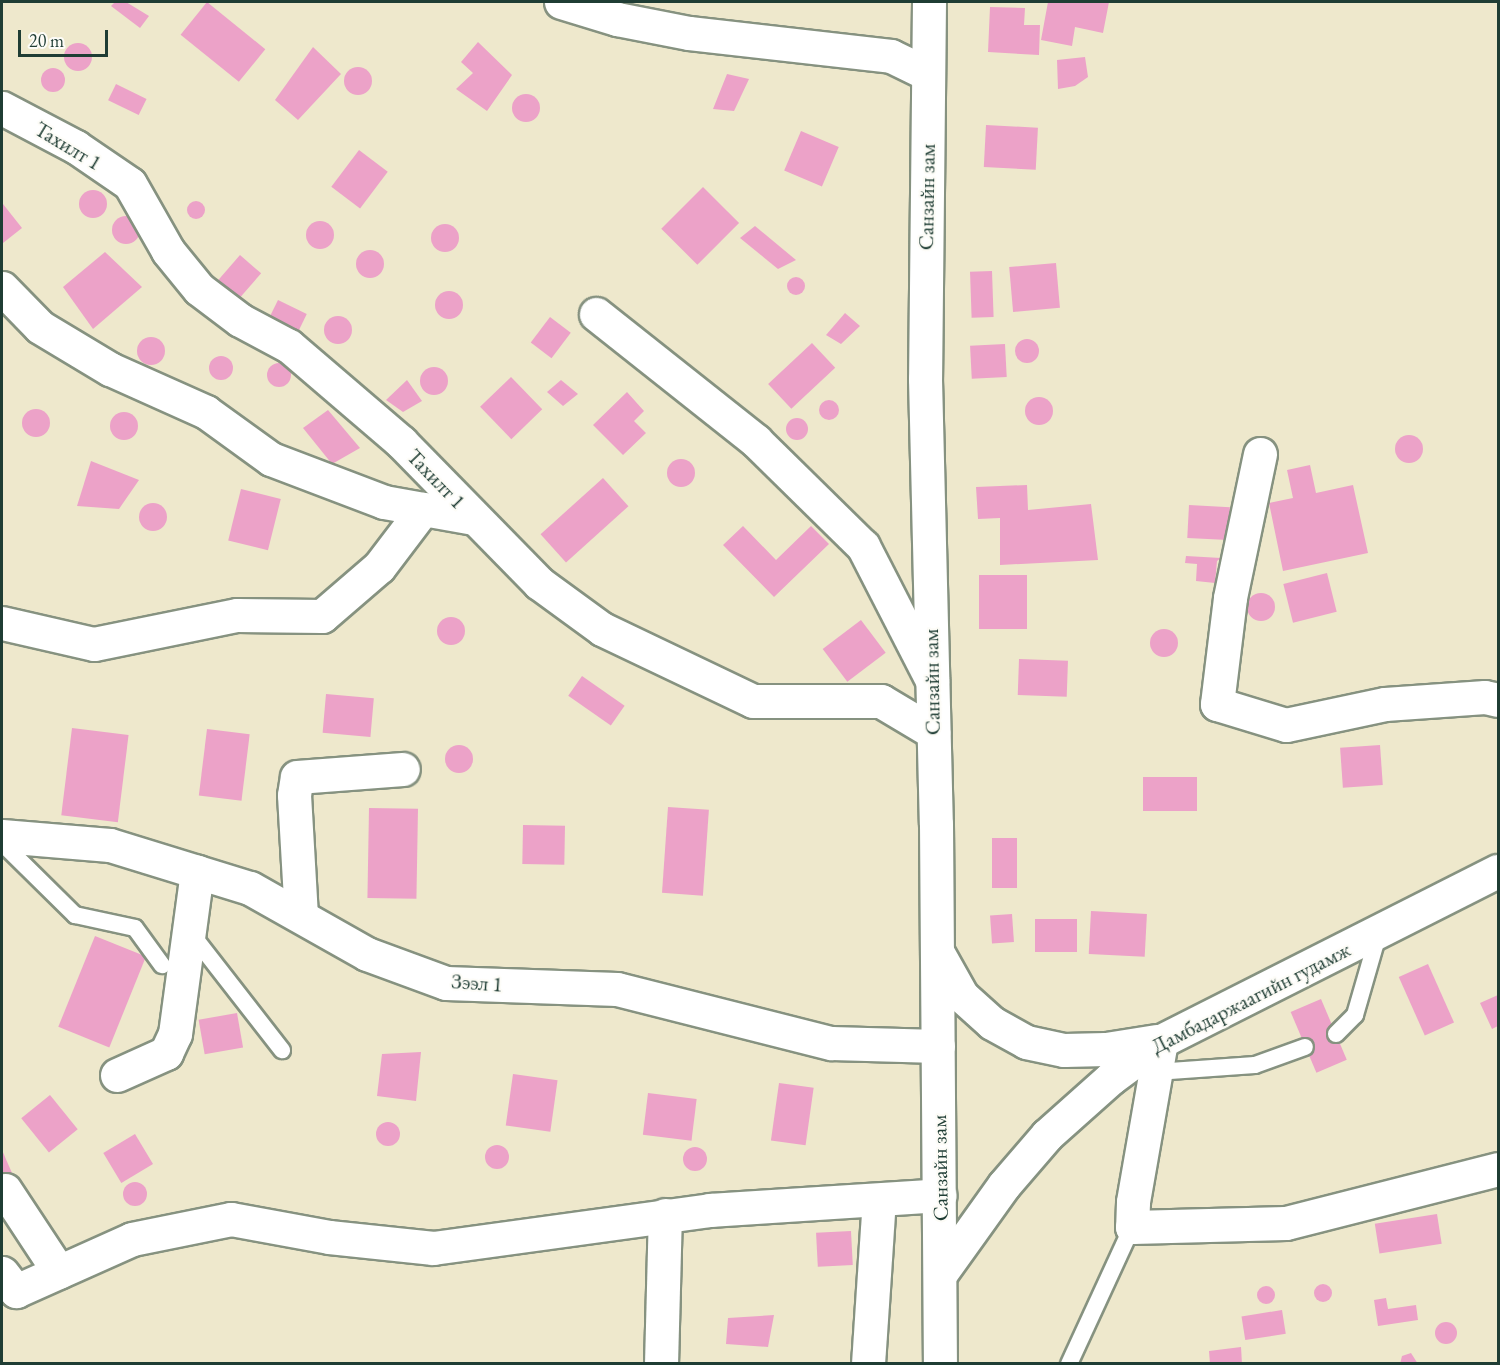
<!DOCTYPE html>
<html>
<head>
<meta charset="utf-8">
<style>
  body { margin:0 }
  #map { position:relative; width:1500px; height:1365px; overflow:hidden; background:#eee8cc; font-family:"EB Garamond",serif }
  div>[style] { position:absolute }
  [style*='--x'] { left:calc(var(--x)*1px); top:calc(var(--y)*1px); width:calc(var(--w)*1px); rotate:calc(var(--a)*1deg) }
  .building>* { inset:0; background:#eca2c8; transform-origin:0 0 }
  .round { border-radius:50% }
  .roads { filter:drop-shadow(2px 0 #869280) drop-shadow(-2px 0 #869280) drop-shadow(0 2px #869280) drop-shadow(0 -2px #869280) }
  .lane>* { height:16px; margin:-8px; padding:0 8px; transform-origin:8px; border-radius:8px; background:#fff }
  .street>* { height:33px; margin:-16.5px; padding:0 16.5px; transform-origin:16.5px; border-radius:16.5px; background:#fff }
  .secondary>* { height:33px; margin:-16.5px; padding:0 16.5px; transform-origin:16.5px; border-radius:16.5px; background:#fff }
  span { translate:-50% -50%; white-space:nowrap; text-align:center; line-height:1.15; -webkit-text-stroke:4.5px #fdfcf7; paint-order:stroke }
  .street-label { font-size:21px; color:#1f3d34 }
  .frame { position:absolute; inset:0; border:3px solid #1f3d34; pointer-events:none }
  .scale { position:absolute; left:18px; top:30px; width:90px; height:27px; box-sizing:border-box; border:3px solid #1f3d34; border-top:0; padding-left:8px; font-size:18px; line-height:21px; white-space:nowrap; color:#1f3d34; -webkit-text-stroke:4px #fdfcf7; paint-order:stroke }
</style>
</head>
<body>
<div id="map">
  <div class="building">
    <i style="clip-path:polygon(115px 2px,126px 2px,149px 16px,140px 28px,111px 6px)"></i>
    <i style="left:207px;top:2px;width:75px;height:42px;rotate:39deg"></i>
    <i style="clip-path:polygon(1048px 2px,1109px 2px,1103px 33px,1075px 27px,1072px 46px,1041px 40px)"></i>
    <i style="clip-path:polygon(990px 7px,1025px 8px,1024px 25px,1040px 25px,1039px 55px,988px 52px)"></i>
    <i style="clip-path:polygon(478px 42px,512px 75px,487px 111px,456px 89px,473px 73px,461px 62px)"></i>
    <i class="round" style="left:64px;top:43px;width:28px;height:28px"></i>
    <i style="clip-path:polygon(313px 47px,341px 74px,298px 120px,275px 100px)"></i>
    <i style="clip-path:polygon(1085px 57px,1088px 77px,1075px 86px,1058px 89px,1057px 60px)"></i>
    <i class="round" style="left:344px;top:67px;width:28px;height:28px"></i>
    <i class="round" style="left:41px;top:68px;width:24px;height:24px"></i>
    <i style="clip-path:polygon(727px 74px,749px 79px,734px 111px,713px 109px)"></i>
    <i style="left:116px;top:84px;width:34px;height:18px;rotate:26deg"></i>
    <i class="round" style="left:512px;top:94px;width:28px;height:28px"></i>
    <i style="left:986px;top:125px;width:52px;height:42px;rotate:3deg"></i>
    <i style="left:801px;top:131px;width:41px;height:43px;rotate:23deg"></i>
    <i style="left:359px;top:150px;width:36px;height:46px;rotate:37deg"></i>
    <i style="left:703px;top:187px;width:51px;height:59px;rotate:45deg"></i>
    <i class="round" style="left:79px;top:190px;width:28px;height:28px"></i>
    <i class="round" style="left:187px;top:201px;width:18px;height:18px"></i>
    <i style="clip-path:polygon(3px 204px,22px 228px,3px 243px,2px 206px)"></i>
    <i class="round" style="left:112px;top:216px;width:28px;height:28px"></i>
    <i class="round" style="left:306px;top:221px;width:28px;height:28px"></i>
    <i class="round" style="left:431px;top:224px;width:28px;height:28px"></i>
    <i style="clip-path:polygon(755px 226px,796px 260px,778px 269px,740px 238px)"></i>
    <i class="round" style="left:356px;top:250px;width:28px;height:28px"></i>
    <i style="clip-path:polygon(105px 252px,142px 287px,93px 329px,63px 287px)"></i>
    <i style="left:240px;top:255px;width:28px;height:40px;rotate:41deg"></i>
    <i style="left:1056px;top:263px;width:45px;height:47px;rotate:85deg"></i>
    <i style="left:992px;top:271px;width:46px;height:22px;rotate:88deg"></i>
    <i class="round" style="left:787px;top:277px;width:18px;height:18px"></i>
    <i class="round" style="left:435px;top:291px;width:28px;height:28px"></i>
    <i style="left:278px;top:300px;width:32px;height:21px;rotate:26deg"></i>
    <i style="clip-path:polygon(845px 313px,860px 326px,841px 344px,826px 335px)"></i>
    <i class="round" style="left:324px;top:316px;width:28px;height:28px"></i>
    <i style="left:550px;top:317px;width:26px;height:32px;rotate:37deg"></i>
    <i class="round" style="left:137px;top:337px;width:28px;height:28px"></i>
    <i class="round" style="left:1015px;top:339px;width:24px;height:24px"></i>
    <i style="left:812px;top:343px;width:34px;height:60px;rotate:47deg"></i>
    <i style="left:1005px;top:344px;width:33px;height:35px;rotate:87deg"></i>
    <i class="round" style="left:209px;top:356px;width:24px;height:24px"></i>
    <i class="round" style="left:267px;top:363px;width:24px;height:24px"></i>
    <i class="round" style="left:420px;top:367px;width:28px;height:28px"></i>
    <i style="left:511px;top:377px;width:45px;height:43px;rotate:46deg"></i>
    <i style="clip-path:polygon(407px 380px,422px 401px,403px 412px,386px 400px)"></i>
    <i style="clip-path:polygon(561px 380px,578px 394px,563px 406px,547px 392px)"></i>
    <i style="clip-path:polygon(627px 392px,644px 411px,634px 421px,646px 433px,623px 455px,593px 425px)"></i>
    <i class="round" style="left:1025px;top:397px;width:28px;height:28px"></i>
    <i class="round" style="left:819px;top:400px;width:20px;height:20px"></i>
    <i class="round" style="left:22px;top:409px;width:28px;height:28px"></i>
    <i style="clip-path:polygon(328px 410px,360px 448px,332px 464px,303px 428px)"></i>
    <i class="round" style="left:110px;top:412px;width:28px;height:28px"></i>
    <i class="round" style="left:786px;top:418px;width:22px;height:22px"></i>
    <i class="round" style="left:1395px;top:435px;width:28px;height:28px"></i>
    <i class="round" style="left:667px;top:459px;width:28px;height:28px"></i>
    <i style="clip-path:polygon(91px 461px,139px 480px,119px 509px,77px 506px)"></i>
    <i style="clip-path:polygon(1310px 465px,1316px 493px,1353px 485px,1368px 553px,1283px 571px,1269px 503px,1293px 498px,1287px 470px)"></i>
    <i style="left:603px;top:478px;width:38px;height:84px;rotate:48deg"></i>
    <i style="clip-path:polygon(1027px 485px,1028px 510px,1091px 504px,1098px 560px,1000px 565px,1000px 518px,978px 519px,976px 487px)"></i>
    <i style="left:241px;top:489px;width:41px;height:53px;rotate:14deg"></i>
    <i class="round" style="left:139px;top:503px;width:28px;height:28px"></i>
    <i style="left:1189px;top:505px;width:41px;height:33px;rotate:3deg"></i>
    <i style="clip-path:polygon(743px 526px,776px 560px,811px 526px,829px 544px,774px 597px,723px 545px)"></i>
    <i style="clip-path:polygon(1186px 556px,1221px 558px,1217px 561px,1215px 583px,1196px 581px,1197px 564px,1185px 563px)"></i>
    <i style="left:1327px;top:573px;width:40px;height:45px;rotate:76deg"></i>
    <i style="left:1027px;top:575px;width:54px;height:48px;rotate:90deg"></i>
    <i class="round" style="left:1247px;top:593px;width:28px;height:28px"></i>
    <i class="round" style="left:437px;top:617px;width:28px;height:28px"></i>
    <i style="left:861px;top:620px;width:41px;height:48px;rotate:53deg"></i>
    <i class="round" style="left:1150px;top:629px;width:28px;height:28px"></i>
    <i style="left:1019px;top:659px;width:49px;height:36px;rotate:2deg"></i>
    <i style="left:582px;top:676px;width:52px;height:24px;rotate:35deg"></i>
    <i style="left:326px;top:694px;width:48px;height:39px;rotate:5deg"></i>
    <i style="left:72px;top:728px;width:57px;height:88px;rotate:7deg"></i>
    <i style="left:207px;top:729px;width:43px;height:67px;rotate:7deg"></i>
    <i class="round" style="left:445px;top:745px;width:28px;height:28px"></i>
    <i style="left:1380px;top:745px;width:40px;height:40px;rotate:86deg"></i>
    <i style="left:1143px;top:777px;width:54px;height:34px"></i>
    <i style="left:668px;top:807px;width:41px;height:86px;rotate:4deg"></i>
    <i style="left:369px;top:808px;width:49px;height:90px;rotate:1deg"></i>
    <i style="left:523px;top:825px;width:42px;height:39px;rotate:1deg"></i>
    <i style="left:992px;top:838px;width:25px;height:50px"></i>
    <i style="left:1091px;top:911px;width:56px;height:43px;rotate:3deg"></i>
    <i style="left:1012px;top:914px;width:28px;height:22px;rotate:86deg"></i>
    <i style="left:1035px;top:919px;width:42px;height:33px"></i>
    <i style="left:95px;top:936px;width:55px;height:98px;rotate:22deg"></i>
    <i style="left:1428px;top:964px;width:64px;height:32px;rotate:66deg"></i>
    <i style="clip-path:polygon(1498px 995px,1498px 1026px,1492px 1029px,1480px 1003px)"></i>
    <i style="left:1321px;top:999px;width:66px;height:33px;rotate:67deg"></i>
    <i style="left:237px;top:1013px;width:35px;height:39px;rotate:80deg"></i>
    <i style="clip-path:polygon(421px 1052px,416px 1101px,377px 1096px,382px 1054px)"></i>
    <i style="left:513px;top:1074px;width:45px;height:52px;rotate:8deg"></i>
    <i style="left:779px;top:1083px;width:35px;height:58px;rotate:8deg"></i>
    <i style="left:648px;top:1093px;width:49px;height:42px;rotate:7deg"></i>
    <i style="left:50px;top:1095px;width:44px;height:37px;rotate:51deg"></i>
    <i class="round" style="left:376px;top:1122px;width:24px;height:24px"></i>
    <i style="left:135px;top:1134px;width:35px;height:37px;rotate:59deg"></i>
    <i class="round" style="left:485px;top:1145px;width:24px;height:24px"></i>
    <i class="round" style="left:683px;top:1147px;width:24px;height:24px"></i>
    <i style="clip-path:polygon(2px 1150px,15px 1180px,2px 1186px)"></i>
    <i class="round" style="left:123px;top:1182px;width:24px;height:24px"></i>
    <i style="left:1437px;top:1214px;width:30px;height:63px;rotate:81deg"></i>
    <i style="left:851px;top:1231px;width:34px;height:35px;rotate:87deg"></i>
    <i class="round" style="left:1314px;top:1284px;width:18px;height:18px"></i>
    <i class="round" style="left:1257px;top:1286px;width:18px;height:18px"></i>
    <i style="clip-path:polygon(1386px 1298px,1388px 1309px,1416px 1305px,1418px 1320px,1378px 1326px,1374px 1300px)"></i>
    <i style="left:1282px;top:1310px;width:24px;height:41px;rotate:81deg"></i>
    <i style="clip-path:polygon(774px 1315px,768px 1347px,726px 1344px,728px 1318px)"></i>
    <i class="round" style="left:1435px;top:1322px;width:22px;height:22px"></i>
    <i style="clip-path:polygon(1241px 1347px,1242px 1364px,1210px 1364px,1209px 1351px)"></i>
    <i style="clip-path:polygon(1411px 1353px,1418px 1364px,1400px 1364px,1402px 1356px)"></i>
  </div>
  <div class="roads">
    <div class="lane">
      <i style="--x:2;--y:843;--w:103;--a:44.6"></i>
      <i style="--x:75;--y:915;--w:61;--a:12.2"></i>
      <i style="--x:135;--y:928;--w:46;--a:53.9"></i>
      <i style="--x:190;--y:932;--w:150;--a:52.1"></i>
      <i style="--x:1336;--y:1034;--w:27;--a:-45"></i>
      <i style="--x:1355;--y:1015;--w:86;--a:-73.9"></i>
      <i style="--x:1156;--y:1072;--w:99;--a:-4"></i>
      <i style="--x:1255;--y:1065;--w:53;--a:-19.8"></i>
      <i style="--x:1069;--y:1364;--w:151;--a:-65.3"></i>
    </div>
    <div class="street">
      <i style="--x:561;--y:2;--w:59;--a:16.9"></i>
      <i style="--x:617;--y:19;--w:73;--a:11"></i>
      <i style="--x:689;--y:33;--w:203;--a:6.5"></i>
      <i style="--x:891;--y:56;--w:41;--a:25.9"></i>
      <i style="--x:2;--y:108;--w:84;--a:27.8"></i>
      <i style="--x:76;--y:147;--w:65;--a:34.4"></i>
      <i style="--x:130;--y:184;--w:77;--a:60.4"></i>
      <i style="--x:168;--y:251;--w:49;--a:50.8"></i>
      <i style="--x:199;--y:289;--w:51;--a:37.1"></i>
      <i style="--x:240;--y:320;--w:55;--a:28"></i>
      <i style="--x:289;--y:346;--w:148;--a:40.6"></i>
      <i style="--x:401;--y:442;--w:197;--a:45.6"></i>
      <i style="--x:539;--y:583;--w:78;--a:36.1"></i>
      <i style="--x:602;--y:629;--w:167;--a:25.5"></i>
      <i style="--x:753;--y:701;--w:128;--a:0"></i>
      <i style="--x:881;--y:701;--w:61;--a:30.8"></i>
      <i style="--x:2;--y:288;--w:54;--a:45.7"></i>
      <i style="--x:40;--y:327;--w:82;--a:31"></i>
      <i style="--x:110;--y:369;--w:105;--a:24.1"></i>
      <i style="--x:206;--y:412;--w:80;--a:35.9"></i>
      <i style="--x:271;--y:459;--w:121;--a:20.8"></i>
      <i style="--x:384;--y:502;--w:91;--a:10.1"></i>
      <i style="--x:596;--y:314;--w:204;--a:38.4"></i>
      <i style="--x:756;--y:441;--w:150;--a:44.5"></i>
      <i style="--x:863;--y:546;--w:151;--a:62.8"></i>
      <i style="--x:1260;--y:454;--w:147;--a:101.8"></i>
      <i style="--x:1230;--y:598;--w:107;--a:97"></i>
      <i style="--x:1217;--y:704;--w:72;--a:16.9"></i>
      <i style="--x:1286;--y:725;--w:101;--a:-12"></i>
      <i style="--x:1385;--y:704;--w:100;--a:-4"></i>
      <i style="--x:1485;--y:697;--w:13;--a:13"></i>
      <i style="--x:2;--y:623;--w:94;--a:12.9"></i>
      <i style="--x:94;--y:644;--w:146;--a:-11.5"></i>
      <i style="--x:237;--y:615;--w:85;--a:0.7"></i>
      <i style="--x:322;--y:616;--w:75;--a:-40.7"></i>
      <i style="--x:379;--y:567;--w:73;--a:-52.8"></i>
      <i style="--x:2;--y:836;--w:108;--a:4.8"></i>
      <i style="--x:110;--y:845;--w:146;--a:17.1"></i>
      <i style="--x:250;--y:888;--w:134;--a:29.4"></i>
      <i style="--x:367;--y:954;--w:84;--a:20.2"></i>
      <i style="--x:446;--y:983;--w:171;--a:2"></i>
      <i style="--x:617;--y:989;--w:221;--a:14.2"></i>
      <i style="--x:831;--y:1043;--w:107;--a:1.6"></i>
      <i style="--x:301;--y:916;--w:121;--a:-93.3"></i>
      <i style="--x:294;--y:795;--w:18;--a:-81"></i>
      <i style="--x:297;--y:777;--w:106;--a:-4.3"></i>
      <i style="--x:1161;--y:1041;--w:163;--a:99.9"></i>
      <i style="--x:1133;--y:1202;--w:25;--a:92"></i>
      <i style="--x:1132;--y:1227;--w:154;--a:-1.5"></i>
      <i style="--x:1286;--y:1223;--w:219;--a:-14.3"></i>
      <i style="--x:117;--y:1075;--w:54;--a:-24.2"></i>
      <i style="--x:166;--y:1053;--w:21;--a:-65"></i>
      <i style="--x:175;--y:1034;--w:164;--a:-82.3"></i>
      <i style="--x:5;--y:1190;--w:98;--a:56.6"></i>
      <i style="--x:2;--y:1273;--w:23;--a:52"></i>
      <i style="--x:16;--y:1291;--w:127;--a:-24.1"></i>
      <i style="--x:132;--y:1239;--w:101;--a:-11.4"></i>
      <i style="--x:231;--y:1219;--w:100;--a:10.4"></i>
      <i style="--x:329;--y:1237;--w:105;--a:6"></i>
      <i style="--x:433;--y:1248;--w:280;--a:-7.8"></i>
      <i style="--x:710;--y:1210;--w:230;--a:-3.7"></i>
      <i style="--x:661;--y:1364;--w:149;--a:-88.5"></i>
      <i style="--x:868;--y:1364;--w:164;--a:-86.2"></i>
    </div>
    <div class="secondary">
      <i style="--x:929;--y:2;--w:377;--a:90.6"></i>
      <i style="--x:925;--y:379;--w:445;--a:88.6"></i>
      <i style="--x:936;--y:824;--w:540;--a:89.58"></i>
      <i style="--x:939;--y:955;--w:47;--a:60.7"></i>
      <i style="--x:962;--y:996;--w:40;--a:42"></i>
      <i style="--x:992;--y:1023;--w:39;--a:29"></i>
      <i style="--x:1026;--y:1042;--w:39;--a:12"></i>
      <i style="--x:1064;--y:1050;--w:42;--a:-1.4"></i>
      <i style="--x:1106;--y:1049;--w:51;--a:-9.1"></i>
      <i style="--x:941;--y:1273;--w:108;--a:-54.4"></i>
      <i style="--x:1004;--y:1185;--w:66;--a:-49.3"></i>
      <i style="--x:1047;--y:1135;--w:86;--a:-41.7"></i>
      <i style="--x:1111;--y:1078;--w:62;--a:-36.5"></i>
      <i style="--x:1161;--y:1041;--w:377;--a:-26.8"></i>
    </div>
  </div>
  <div class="street-label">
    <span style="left:68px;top:146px;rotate:31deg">Тахилт 1</span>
    <span style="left:927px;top:197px;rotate:-89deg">Санзайн зам</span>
    <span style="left:436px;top:479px;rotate:46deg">Тахилт 1</span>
    <span style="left:932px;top:682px;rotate:-91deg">Санзайн зам</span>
    <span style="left:477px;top:983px;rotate:4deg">Зээл 1</span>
    <span style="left:1251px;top:998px;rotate:-27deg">Дамбадаржаагийн гудамж</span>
    <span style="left:940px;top:1168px;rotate:-91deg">Санзайн зам</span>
  </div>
  <div class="frame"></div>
  <div class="scale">20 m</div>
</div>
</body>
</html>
